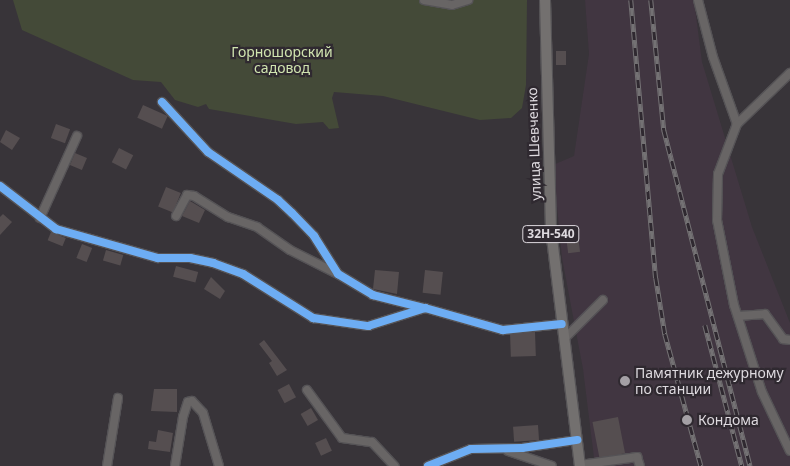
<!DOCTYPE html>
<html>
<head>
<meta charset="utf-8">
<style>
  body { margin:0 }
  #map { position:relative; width:790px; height:466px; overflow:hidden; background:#383439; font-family:"Noto Sans",sans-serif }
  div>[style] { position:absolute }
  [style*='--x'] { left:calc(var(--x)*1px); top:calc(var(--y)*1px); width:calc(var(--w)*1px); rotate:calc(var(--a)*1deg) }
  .built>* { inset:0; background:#413641 }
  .green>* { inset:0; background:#444a38 }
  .building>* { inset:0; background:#554e50; transform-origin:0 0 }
  .roads { filter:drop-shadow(1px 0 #555356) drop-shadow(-1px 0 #555356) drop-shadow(0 1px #555356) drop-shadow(0 -1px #555356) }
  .minor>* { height:8px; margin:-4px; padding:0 4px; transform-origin:4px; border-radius:4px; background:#686565 }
  .major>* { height:10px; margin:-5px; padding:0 5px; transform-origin:5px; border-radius:5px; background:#73706f }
  .rail>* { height:4.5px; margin-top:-2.25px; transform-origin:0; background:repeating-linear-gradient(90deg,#2f2930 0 8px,#747274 0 16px); box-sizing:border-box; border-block:1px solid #747274 }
  .cycleway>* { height:8px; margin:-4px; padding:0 4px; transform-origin:4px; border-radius:4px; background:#6dadf4 }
  .dots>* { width:14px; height:14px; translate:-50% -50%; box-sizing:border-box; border:2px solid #2f2930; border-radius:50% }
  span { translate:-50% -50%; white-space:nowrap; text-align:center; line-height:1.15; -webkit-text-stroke:4.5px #2f2930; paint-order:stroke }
  .shield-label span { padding:1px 4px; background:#2f2930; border:1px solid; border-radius:4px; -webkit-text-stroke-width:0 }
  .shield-label { font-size:12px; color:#dedadf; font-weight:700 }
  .park-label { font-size:14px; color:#d0e4af }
  .street-label { font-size:14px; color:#dedadf }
  .poi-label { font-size:14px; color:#dedadf }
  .left { translate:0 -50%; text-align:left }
</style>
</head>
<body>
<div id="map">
  <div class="built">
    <i style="clip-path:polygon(585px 0,694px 0,702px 62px,752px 227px,790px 323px,790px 466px,595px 466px,583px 369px,562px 258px,553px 165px,574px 156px,589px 54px)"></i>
  </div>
  <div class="green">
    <i style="clip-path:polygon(13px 0,527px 0,526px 85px,522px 108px,511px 118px,480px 120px,383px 96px,334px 92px,332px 98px,339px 128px,329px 129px,323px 122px,296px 124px,209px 109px,206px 104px,198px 107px,175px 100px,161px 82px,133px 80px,22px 30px)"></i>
  </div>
  <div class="building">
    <i style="left:556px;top:51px;width:10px;height:14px"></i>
    <i style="left:143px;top:105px;width:27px;height:14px;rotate:24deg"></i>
    <i style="left:56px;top:124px;width:15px;height:15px;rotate:20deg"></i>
    <i style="clip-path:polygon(6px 130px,20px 138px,12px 150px,0 142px)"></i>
    <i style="left:119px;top:148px;width:16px;height:16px;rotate:27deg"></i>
    <i style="left:75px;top:153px;width:13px;height:13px;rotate:23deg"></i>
    <i style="left:166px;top:187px;width:16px;height:21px;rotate:22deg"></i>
    <i style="clip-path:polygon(190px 201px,205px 210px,199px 223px,182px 216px)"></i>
    <i style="clip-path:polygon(3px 214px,12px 222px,0 235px,0 217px)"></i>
    <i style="left:577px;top:227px;width:25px;height:12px;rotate:83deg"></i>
    <i style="left:51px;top:232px;width:16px;height:9px;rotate:22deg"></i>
    <i style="left:82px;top:244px;width:11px;height:15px;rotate:22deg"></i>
    <i style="left:106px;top:250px;width:18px;height:11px;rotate:16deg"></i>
    <i style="left:176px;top:266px;width:23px;height:11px;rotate:15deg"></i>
    <i style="clip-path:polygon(375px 270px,399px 272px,397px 294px,373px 289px)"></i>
    <i style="left:425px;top:270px;width:18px;height:23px;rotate:6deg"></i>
    <i style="clip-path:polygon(211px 277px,225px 291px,220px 299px,204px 289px)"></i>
    <i style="left:535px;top:332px;width:24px;height:25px;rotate:88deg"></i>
    <i style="clip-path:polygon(264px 340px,287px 370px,277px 376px,269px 363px,272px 361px,259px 344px)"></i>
    <i style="left:289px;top:384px;width:15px;height:13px;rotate:62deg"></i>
    <i style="clip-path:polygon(154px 389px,177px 389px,177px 412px,151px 411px)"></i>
    <i style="left:311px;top:408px;width:14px;height:12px;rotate:60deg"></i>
    <i style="left:618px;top:417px;width:37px;height:26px;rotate:79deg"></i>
    <i style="left:538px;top:425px;width:15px;height:25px;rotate:86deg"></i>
    <i style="clip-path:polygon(158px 430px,173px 433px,170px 452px,148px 449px,149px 441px,156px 442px)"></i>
    <i style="left:326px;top:438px;width:14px;height:12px;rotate:65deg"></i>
  </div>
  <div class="roads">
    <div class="minor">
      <i style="--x:424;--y:0;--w:28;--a:10"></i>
      <i style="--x:452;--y:5;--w:17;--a:-17"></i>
      <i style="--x:698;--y:0;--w:59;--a:75.3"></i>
      <i style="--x:713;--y:57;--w:71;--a:70.3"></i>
      <i style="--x:790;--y:73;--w:74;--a:136.1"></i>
      <i style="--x:737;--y:124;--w:53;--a:110.8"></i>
      <i style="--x:718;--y:174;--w:46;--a:91.2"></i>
      <i style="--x:717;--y:220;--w:87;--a:78.7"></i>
      <i style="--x:734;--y:305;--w:91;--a:72.2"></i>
      <i style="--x:762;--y:392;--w:65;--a:64.6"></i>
      <i style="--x:162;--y:102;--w:68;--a:47.4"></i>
      <i style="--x:208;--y:152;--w:85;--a:34.4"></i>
      <i style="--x:278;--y:200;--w:19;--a:43"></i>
      <i style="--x:292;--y:213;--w:32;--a:46"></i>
      <i style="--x:314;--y:236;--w:45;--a:57.7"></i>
      <i style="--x:338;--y:274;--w:41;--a:31"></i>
      <i style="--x:373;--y:295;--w:53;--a:14.3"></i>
      <i style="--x:0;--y:186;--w:71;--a:37.5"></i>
      <i style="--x:56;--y:229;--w:106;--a:15.9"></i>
      <i style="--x:158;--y:258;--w:32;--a:0"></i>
      <i style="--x:190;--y:258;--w:24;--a:12"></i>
      <i style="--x:213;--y:263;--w:32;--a:20"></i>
      <i style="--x:243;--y:274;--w:83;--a:32.2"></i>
      <i style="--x:313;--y:318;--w:56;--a:8.3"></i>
      <i style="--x:368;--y:326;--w:60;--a:-17.5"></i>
      <i style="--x:425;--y:308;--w:81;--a:15.8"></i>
      <i style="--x:503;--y:330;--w:59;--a:-5.8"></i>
      <i style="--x:176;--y:216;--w:24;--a:-62"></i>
      <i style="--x:187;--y:195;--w:7;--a:8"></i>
      <i style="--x:194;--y:196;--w:40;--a:32"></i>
      <i style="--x:228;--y:217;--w:31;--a:19"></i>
      <i style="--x:257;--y:227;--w:40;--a:34.9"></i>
      <i style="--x:290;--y:250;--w:51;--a:26.6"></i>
      <i style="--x:40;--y:218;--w:90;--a:-65.7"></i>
      <i style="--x:738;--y:316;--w:27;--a:-4"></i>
      <i style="--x:765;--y:314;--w:31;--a:54"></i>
      <i style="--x:783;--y:339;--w:7;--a:8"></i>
      <i style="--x:564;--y:339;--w:55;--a:-45"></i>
      <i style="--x:307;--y:390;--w:59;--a:53.9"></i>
      <i style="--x:342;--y:438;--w:30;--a:8"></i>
      <i style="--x:372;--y:442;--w:33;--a:47"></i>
      <i style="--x:508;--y:451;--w:46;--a:18.8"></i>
      <i style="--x:580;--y:465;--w:58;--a:-8"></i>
      <i style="--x:637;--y:457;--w:9;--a:72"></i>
      <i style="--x:107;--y:466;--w:69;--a:-80.8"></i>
      <i style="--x:175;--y:466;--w:50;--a:-80.7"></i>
      <i style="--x:183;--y:417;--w:16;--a:-72"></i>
      <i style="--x:188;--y:402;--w:4;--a:-14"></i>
      <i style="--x:192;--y:401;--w:16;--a:47"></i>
      <i style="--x:203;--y:413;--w:55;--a:73.2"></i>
      <i style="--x:428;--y:466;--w:46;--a:-21.6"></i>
      <i style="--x:471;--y:449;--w:51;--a:-1.1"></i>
      <i style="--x:522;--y:448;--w:56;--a:-8.3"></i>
    </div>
    <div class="major">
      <i style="--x:545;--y:0;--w:230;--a:88.5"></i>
      <i style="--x:551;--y:230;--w:238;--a:83"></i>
    </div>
  </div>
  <div class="rail">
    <i style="--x:631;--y:0;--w:279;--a:84.9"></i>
    <i style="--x:656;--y:278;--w:57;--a:80.9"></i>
    <i style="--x:665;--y:334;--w:137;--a:74.7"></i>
    <i style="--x:651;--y:0;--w:131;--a:84.3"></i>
    <i style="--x:664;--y:130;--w:347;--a:75.6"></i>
    <i style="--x:705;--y:325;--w:146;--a:75.3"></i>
  </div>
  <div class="cycleway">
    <i style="--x:162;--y:102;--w:68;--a:47.4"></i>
    <i style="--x:208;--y:152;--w:85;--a:34.4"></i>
    <i style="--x:278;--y:200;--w:19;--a:43"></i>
    <i style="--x:292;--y:213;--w:32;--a:46"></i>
    <i style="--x:314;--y:236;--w:45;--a:57.7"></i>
    <i style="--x:338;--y:274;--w:41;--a:31"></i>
    <i style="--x:373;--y:295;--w:53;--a:14.3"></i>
    <i style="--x:0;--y:186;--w:71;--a:37.5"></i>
    <i style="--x:56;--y:229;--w:106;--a:15.9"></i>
    <i style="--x:158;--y:258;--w:32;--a:0"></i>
    <i style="--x:190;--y:258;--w:24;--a:12"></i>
    <i style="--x:213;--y:263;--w:32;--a:20"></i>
    <i style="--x:243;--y:274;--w:83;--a:32.2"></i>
    <i style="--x:313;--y:318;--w:56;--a:8.3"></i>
    <i style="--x:368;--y:326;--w:60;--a:-17.5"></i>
    <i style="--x:425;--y:308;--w:81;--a:15.8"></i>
    <i style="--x:503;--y:330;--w:59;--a:-5.8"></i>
    <i style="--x:428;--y:466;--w:46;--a:-21.6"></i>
    <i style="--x:471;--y:449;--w:51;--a:-1.1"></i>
    <i style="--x:522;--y:448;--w:56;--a:-8.3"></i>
  </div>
  <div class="dots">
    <i style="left:625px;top:381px;background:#a4a0a5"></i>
    <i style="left:687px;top:420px;background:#a4a0a5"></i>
  </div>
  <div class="shield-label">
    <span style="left:551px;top:234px">32Н-540</span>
  </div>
  <div class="park-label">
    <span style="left:282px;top:60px">Горношорский<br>садовод</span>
  </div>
  <div class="street-label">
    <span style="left:534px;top:144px;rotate:-92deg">улица Шевченко</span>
  </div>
  <div class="poi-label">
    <span class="left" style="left:635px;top:381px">Памятник дежурному<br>по станции</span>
    <span class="left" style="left:698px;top:420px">Кондома</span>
  </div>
</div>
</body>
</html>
